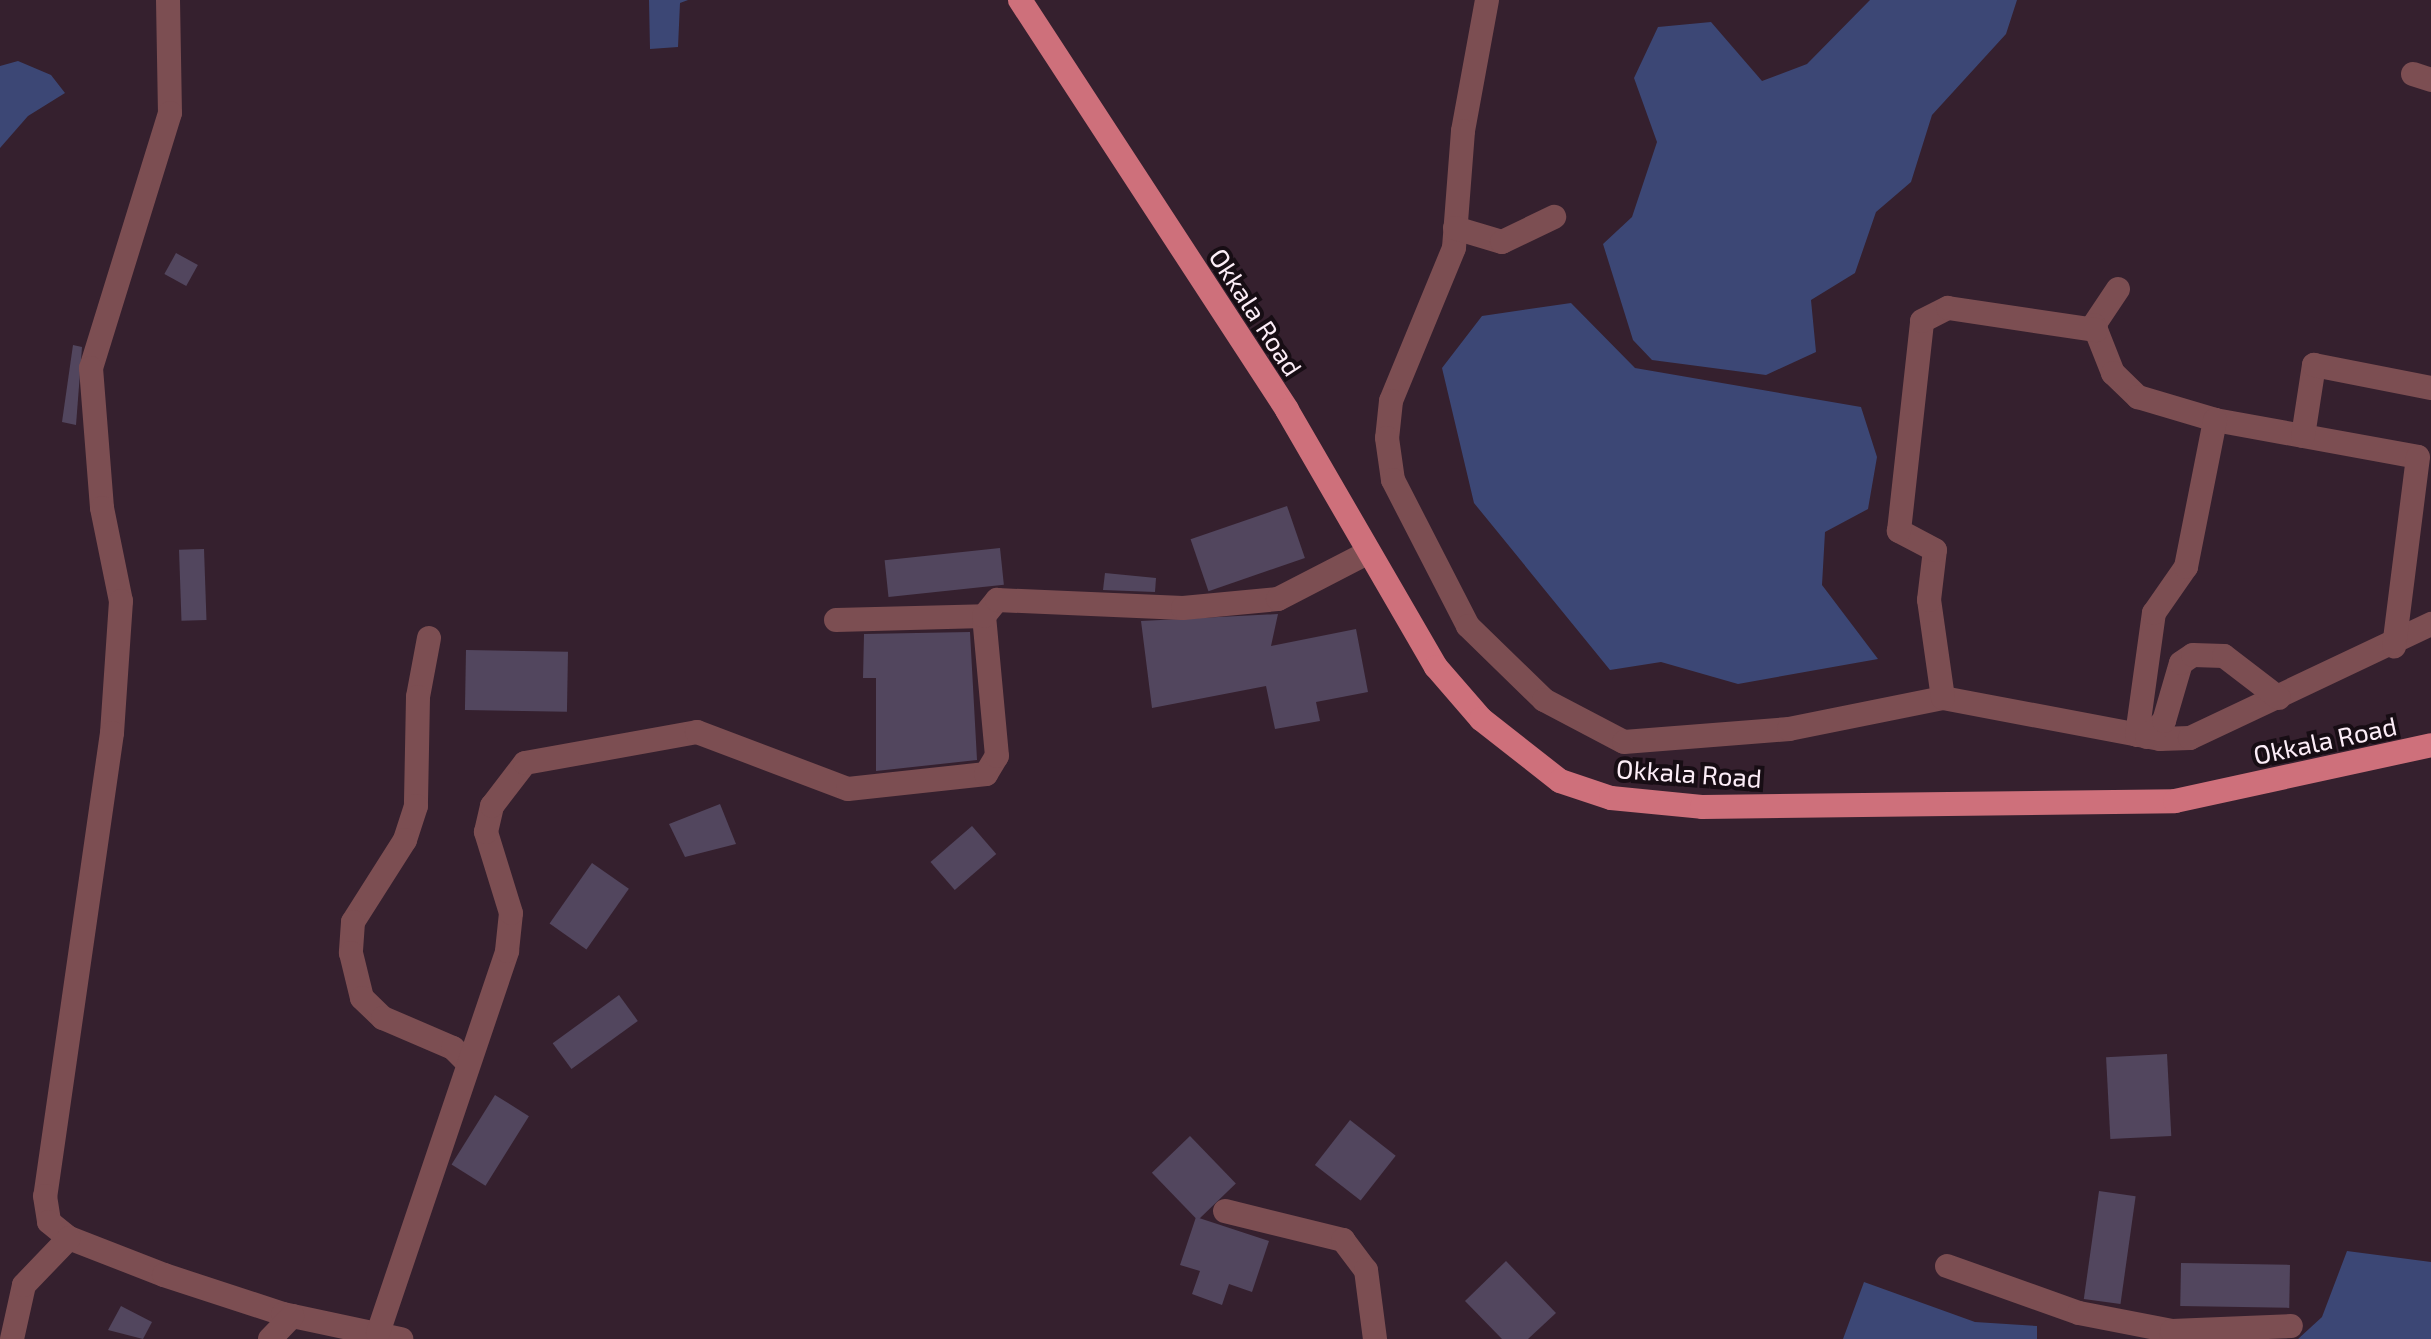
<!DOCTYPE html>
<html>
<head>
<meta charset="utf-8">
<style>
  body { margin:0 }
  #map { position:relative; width:2431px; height:1339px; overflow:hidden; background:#35202e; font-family:"Exo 2",sans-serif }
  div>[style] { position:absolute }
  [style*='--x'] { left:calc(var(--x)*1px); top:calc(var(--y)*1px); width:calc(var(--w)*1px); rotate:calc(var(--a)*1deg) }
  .water>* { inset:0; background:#3c4775 }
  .building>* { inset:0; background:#52465e; transform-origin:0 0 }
  .minor>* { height:24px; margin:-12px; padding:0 12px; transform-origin:12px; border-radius:12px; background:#7c4e52 }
  .major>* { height:24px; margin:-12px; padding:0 12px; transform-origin:12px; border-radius:12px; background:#ce707b }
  span { translate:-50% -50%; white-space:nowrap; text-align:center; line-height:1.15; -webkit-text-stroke:8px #170d14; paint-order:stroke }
  .street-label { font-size:26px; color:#fcedf7 }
</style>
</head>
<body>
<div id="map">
  <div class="water">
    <i style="clip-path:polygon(649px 0,688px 0,680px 3px,678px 47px,650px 49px)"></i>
    <i style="clip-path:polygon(1870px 0,2017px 0,2006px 34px,1932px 115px,1911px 182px,1876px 212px,1855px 273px,1811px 300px,1816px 352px,1766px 375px,1652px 360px,1633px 340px,1603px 244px,1632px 217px,1657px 142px,1634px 78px,1658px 27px,1711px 22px,1762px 81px,1807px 64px)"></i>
    <i style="clip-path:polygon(18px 61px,51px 75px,65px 93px,28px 116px,0 148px,0 66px)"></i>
    <i style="clip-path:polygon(1571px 303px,1635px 368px,1861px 407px,1877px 457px,1868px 509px,1825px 532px,1822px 585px,1878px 659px,1738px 684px,1661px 662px,1610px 670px,1474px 503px,1442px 368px,1482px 316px)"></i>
    <i style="clip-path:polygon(2347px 1251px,2431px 1262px,2431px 1339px,2298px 1339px,2322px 1317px)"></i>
    <i style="clip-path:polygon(1864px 1282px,1975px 1322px,2037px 1326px,2037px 1339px,1843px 1339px)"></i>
  </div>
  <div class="building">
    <i style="left:176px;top:253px;width:25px;height:24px;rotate:29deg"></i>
    <i style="clip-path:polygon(73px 345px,82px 347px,76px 425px,62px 422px)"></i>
    <i style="left:1287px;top:506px;width:55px;height:102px;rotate:71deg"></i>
    <i style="left:1000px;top:548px;width:37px;height:116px;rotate:84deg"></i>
    <i style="left:204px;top:549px;width:71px;height:25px;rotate:88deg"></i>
    <i style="clip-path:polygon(1105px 573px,1156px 578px,1155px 592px,1103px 590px)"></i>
    <i style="clip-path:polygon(1278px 614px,1271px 646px,1356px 629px,1368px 692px,1316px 702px,1320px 721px,1275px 729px,1266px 686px,1152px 708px,1141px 621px)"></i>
    <i style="clip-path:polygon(970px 632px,977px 760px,876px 771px,876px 678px,863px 678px,864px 634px)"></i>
    <i style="left:466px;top:650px;width:102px;height:60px;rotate:1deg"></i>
    <i style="clip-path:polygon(720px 804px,736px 844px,685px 857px,669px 824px)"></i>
    <i style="left:972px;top:826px;width:37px;height:55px;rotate:49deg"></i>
    <i style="left:592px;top:863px;width:45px;height:74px;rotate:35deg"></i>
    <i style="left:619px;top:995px;width:32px;height:82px;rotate:54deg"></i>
    <i style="left:2167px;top:1054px;width:82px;height:61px;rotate:87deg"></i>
    <i style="left:495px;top:1095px;width:40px;height:82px;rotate:32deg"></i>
    <i style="left:1350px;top:1120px;width:58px;height:57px;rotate:38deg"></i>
    <i style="left:1190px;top:1136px;width:66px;height:53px;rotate:46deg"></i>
    <i style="left:2099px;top:1191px;width:37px;height:109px;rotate:8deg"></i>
    <i style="clip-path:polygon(1196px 1217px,1269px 1241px,1252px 1292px,1229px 1284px,1222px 1305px,1192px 1294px,1200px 1271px,1180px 1265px)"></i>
    <i style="clip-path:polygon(1506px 1261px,1556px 1313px,1528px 1339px,1502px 1339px,1465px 1301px)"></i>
    <i style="left:2181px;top:1263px;width:109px;height:43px;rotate:1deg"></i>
    <i style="clip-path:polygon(121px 1306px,152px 1322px,143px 1339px,108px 1330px)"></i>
  </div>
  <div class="minor">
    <i style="--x:168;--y:0;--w:113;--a:89"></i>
    <i style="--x:170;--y:113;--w:267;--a:107.2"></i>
    <i style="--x:91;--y:368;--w:140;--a:85.5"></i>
    <i style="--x:102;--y:508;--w:95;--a:78.5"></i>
    <i style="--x:121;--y:601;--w:132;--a:93.9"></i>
    <i style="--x:112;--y:733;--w:468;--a:98.2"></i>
    <i style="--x:45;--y:1196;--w:26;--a:81"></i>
    <i style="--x:49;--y:1222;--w:26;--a:39"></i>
    <i style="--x:69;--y:1238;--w:102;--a:21.3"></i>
    <i style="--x:164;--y:1275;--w:125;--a:18.1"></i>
    <i style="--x:283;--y:1314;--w:121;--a:12"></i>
    <i style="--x:1487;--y:0;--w:133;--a:100.4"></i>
    <i style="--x:1463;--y:131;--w:117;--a:94.4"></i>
    <i style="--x:1454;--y:248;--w:165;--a:112.4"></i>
    <i style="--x:1391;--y:401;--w:37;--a:96"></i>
    <i style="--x:1387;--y:438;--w:42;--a:81.9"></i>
    <i style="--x:1393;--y:480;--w:164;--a:62.8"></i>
    <i style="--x:1468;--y:626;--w:106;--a:44.2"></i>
    <i style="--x:1544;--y:700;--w:90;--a:27.7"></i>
    <i style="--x:1624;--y:742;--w:166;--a:-4.5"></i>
    <i style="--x:1789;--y:729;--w:157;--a:-11.4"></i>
    <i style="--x:1943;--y:698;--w:221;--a:10.7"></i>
    <i style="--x:2160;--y:739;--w:30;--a:-2"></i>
    <i style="--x:2190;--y:738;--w:267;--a:-25.3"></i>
    <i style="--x:2413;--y:74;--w:19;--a:18"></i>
    <i style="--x:1455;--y:228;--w:49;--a:16.6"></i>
    <i style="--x:1502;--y:242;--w:58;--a:-25.7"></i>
    <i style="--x:2118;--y:289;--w:43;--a:123.7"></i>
    <i style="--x:2094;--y:325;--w:52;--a:68.4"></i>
    <i style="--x:2113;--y:373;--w:35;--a:44"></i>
    <i style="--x:2138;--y:397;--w:80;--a:16.6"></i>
    <i style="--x:2215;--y:420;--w:206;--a:10.3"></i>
    <i style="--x:2418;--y:457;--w:191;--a:97.2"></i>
    <i style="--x:2303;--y:436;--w:72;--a:-81.2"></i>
    <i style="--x:2314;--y:365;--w:119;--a:11.1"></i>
    <i style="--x:836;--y:620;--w:148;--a:-1.5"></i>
    <i style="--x:429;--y:638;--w:60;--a:100.6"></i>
    <i style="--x:418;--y:697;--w:109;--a:91.1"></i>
    <i style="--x:416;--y:806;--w:36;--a:108"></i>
    <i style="--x:405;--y:840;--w:97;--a:122.4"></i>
    <i style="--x:353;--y:922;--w:31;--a:94"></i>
    <i style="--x:351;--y:953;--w:46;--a:76.3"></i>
    <i style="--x:362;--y:998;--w:29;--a:44"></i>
    <i style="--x:383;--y:1018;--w:76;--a:23.2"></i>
    <i style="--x:453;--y:1048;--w:20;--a:45"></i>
    <i style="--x:1943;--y:698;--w:99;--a:-98.1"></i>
    <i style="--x:1929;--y:600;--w:50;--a:-83.2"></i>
    <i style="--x:1935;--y:550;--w:41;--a:-152.2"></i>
    <i style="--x:1899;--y:531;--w:211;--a:-83.7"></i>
    <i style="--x:1922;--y:321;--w:29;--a:-27"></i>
    <i style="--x:1948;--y:308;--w:150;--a:8.5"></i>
    <i style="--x:2137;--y:735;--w:123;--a:-82.1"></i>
    <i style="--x:2154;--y:613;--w:56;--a:-55.2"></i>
    <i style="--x:2186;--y:567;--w:150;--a:-78.8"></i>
    <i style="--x:2147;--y:737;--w:23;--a:-43"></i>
    <i style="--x:2164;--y:721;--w:60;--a:-73.7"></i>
    <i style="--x:2181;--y:663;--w:14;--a:-34"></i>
    <i style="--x:2193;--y:655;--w:31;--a:2"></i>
    <i style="--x:2224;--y:656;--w:69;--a:37.4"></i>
    <i style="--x:1225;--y:1211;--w:122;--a:13.8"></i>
    <i style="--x:1343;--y:1240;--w:38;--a:53"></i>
    <i style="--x:1366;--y:1270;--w:70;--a:82.6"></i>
    <i style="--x:1947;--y:1266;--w:140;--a:19.6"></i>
    <i style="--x:2079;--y:1313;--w:95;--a:11"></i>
    <i style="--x:378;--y:1333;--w:403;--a:-71.3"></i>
    <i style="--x:507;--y:951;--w:38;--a:-84"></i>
    <i style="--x:511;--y:913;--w:85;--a:-107.2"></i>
    <i style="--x:486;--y:832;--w:27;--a:-77"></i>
    <i style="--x:492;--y:806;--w:54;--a:-52.5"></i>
    <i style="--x:525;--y:763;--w:175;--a:-10.2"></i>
    <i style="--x:697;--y:732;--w:161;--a:20.7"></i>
    <i style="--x:848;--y:789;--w:139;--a:-6.2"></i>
    <i style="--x:986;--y:774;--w:21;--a:-59"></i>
    <i style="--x:997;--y:756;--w:141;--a:-95.3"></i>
    <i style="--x:984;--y:616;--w:21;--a:-51"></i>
    <i style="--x:997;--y:600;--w:186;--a:2.5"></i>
    <i style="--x:1183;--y:608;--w:95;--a:-5.4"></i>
    <i style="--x:1278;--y:599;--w:100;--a:-27.3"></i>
    <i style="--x:12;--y:1339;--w:55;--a:-77.5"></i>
    <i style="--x:24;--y:1285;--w:65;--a:-46.2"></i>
    <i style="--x:270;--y:1339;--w:32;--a:-46"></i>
    <i style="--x:2171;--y:1339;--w:8;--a:-83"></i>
    <i style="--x:2172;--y:1331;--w:119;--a:-2.4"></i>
  </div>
  <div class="major">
    <i style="--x:1020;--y:0;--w:489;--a:56.9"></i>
    <i style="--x:1287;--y:410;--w:297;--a:59.9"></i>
    <i style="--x:1436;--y:667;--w:69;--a:49.1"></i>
    <i style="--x:1481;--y:719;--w:100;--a:38.1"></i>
    <i style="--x:1560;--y:781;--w:54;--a:18.4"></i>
    <i style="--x:1611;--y:798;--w:91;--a:5.6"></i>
    <i style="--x:1702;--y:807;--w:473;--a:-0.7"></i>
    <i style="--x:2175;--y:801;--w:262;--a:-12.3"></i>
  </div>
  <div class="street-label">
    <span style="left:1256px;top:312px;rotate:57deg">Okkala Road</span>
    <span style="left:2325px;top:740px;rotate:-12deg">Okkala Road</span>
    <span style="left:1689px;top:773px;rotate:4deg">Okkala Road</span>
  </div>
</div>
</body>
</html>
